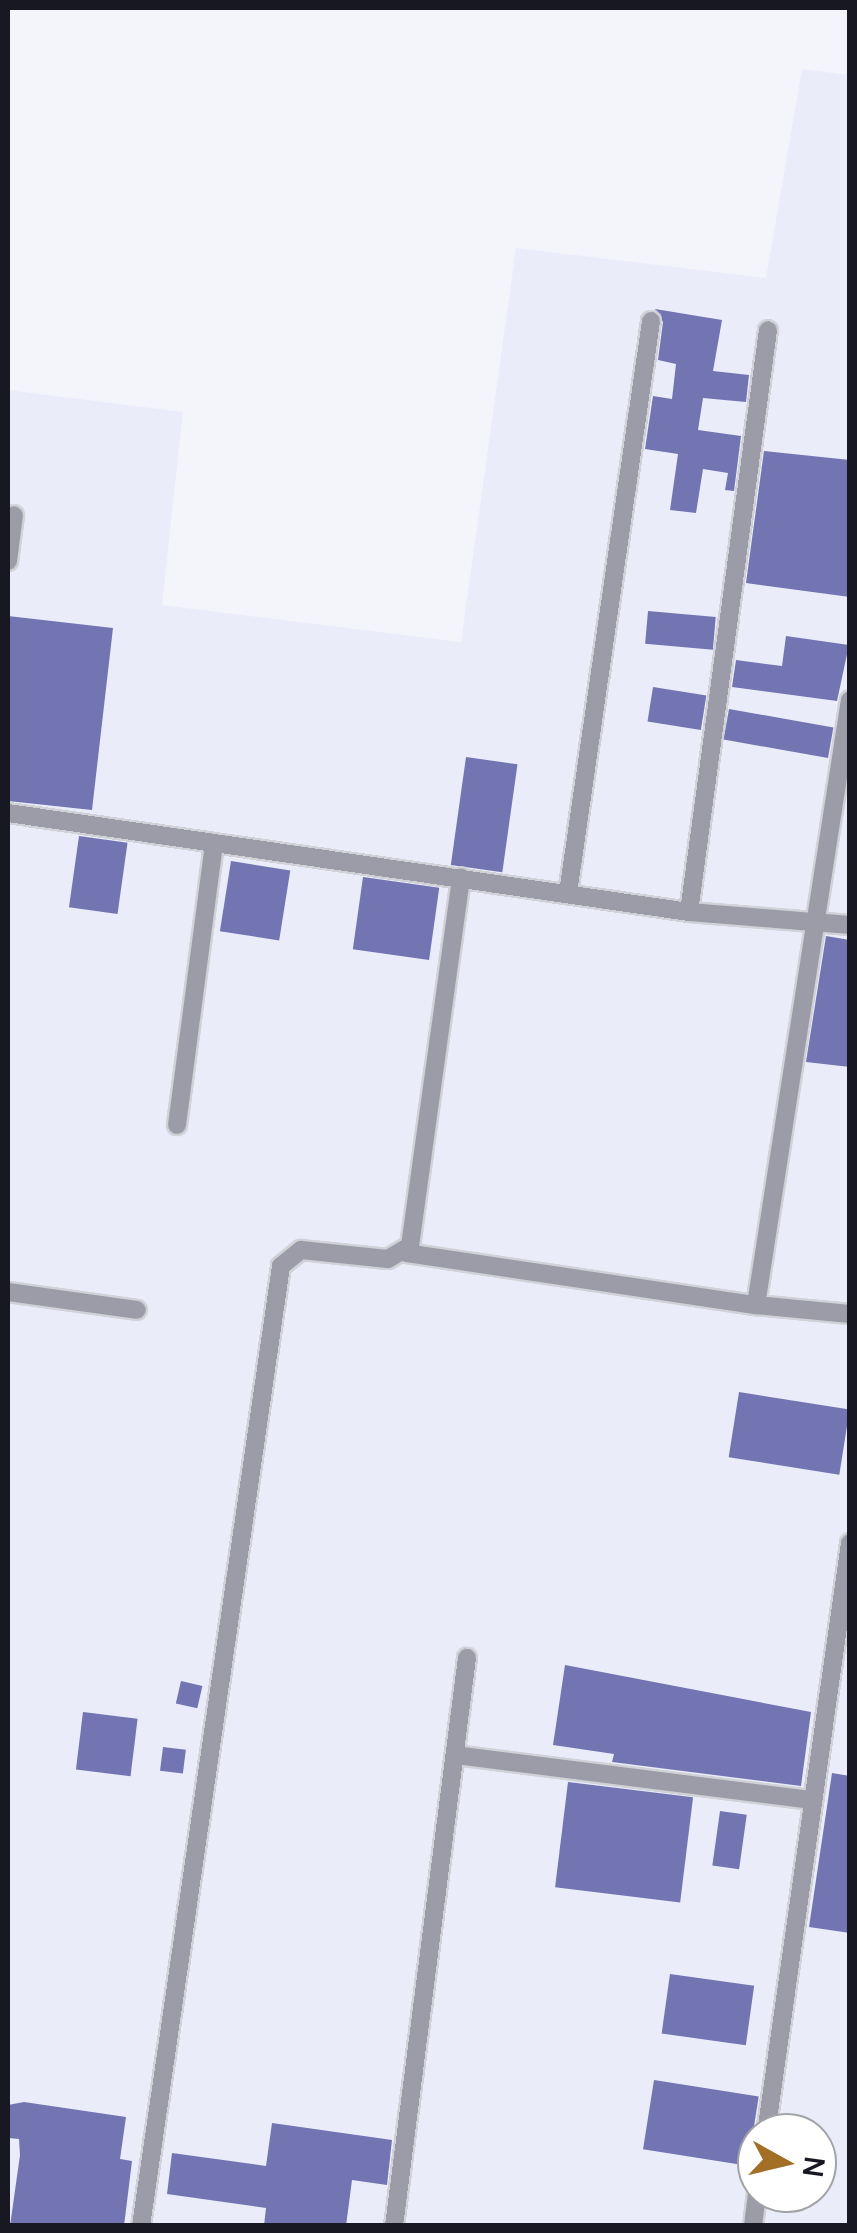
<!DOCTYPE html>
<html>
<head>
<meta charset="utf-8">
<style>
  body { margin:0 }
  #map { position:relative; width:857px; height:2233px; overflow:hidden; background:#f4f5fa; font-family:Manrope,sans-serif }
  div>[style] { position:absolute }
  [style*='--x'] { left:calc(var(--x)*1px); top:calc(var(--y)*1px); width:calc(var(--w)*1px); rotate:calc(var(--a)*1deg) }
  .built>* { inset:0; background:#eaecfa }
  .building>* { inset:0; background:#7275b2; transform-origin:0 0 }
  .roads { filter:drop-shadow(2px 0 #d1d2d7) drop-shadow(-2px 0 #d1d2d7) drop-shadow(0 2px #d1d2d7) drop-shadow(0 -2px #d1d2d7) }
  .minor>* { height:18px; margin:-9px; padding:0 9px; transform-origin:9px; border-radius:9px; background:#9b9ca8 }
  span { translate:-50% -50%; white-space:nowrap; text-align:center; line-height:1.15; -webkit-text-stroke:9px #fff; paint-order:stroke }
  .frame { position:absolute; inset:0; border:10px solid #171822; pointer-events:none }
  .north { position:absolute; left:737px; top:2113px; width:100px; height:100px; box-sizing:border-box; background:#fff; border:2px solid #a2a3a7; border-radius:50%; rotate:98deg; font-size:28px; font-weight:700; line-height:40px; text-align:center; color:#171822 }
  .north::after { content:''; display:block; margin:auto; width:35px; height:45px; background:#a36f27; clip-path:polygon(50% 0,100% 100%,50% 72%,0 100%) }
</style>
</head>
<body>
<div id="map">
  <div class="built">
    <i style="clip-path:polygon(evenodd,802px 69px,849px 75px,849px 2225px,8px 2226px,8px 390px,183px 412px,162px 605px,461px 642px,516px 248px,766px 278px,802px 69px,757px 2133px,817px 2133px,817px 2193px,757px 2193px,757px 2133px)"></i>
  </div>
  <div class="building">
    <i style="clip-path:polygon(655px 309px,722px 320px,713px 371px,749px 375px,746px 402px,703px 398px,698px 430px,741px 436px,734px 491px,725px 490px,728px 473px,703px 469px,696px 513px,670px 510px,678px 454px,645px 449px,653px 396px,672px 399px,676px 364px,658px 360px,663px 322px)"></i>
    <i style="clip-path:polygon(764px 451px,850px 460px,850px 597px,746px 583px)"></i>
    <i style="left:648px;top:611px;width:68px;height:33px;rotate:5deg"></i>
    <i style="clip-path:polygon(8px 616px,113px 628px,92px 810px,8px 801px)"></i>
    <i style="clip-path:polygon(786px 636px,849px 645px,837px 701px,732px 687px,736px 660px,782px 666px)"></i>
    <i style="left:653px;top:687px;width:54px;height:35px;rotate:9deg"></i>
    <i style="left:729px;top:709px;width:106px;height:31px;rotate:10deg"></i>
    <i style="left:466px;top:757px;width:52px;height:109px;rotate:8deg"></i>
    <i style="left:79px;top:836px;width:49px;height:72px;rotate:8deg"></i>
    <i style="left:231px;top:861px;width:60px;height:71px;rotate:9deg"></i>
    <i style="left:363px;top:877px;width:77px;height:73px;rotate:8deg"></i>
    <i style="clip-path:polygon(826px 936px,850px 940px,850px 1067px,806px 1062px)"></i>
    <i style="left:739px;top:1392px;width:112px;height:66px;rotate:9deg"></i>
    <i style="clip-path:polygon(565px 1665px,811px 1712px,801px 1786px,612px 1762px,614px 1754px,553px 1745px)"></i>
    <i style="left:181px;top:1681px;width:22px;height:23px;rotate:13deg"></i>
    <i style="left:83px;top:1712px;width:55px;height:58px;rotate:7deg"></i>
    <i style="left:163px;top:1747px;width:23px;height:24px;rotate:7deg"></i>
    <i style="clip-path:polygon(832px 1773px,850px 1776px,850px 1933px,809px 1927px)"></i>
    <i style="left:568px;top:1782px;width:126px;height:106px;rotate:7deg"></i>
    <i style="left:720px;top:1811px;width:27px;height:55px;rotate:8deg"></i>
    <i style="left:670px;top:1974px;width:85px;height:60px;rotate:8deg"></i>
    <i style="left:654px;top:2080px;width:106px;height:70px;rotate:9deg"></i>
    <i style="clip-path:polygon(24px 2102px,126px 2117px,120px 2159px,132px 2161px,124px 2226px,10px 2226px,20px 2155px,19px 2139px,8px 2138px,8px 2105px)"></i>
    <i style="clip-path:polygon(272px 2123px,392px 2140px,387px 2185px,352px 2180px,346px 2226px,264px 2226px,266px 2208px,167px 2194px,172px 2153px,266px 2166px)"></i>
  </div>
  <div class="roads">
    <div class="minor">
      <i style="--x:8;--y:561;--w:46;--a:-82.6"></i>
      <i style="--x:8;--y:813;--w:688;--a:8.27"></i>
      <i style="--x:689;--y:912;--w:162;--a:4.6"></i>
      <i style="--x:568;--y:893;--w:578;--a:-81.74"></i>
      <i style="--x:689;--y:912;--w:587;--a:-82.27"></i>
      <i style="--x:177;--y:1125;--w:284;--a:-82.5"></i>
      <i style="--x:406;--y:1253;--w:354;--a:8.5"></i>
      <i style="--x:756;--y:1305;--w:612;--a:-81.17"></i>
      <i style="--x:8;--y:1292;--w:130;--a:7.9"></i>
      <i style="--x:756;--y:1305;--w:94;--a:5.5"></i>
      <i style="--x:455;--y:1755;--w:361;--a:7.2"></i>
      <i style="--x:766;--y:2133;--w:596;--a:-81.9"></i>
      <i style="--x:141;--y:2226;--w:970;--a:-81.7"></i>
      <i style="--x:281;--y:1266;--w:26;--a:-39"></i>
      <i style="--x:301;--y:1250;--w:87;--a:5.9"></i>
      <i style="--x:388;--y:1259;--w:26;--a:-31"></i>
      <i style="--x:410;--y:1246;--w:372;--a:-82.1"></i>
      <i style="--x:394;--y:2226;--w:573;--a:-82.68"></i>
      <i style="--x:753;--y:2226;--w:33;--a:-83"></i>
    </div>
  </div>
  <div class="frame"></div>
  <div class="north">N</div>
</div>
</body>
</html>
